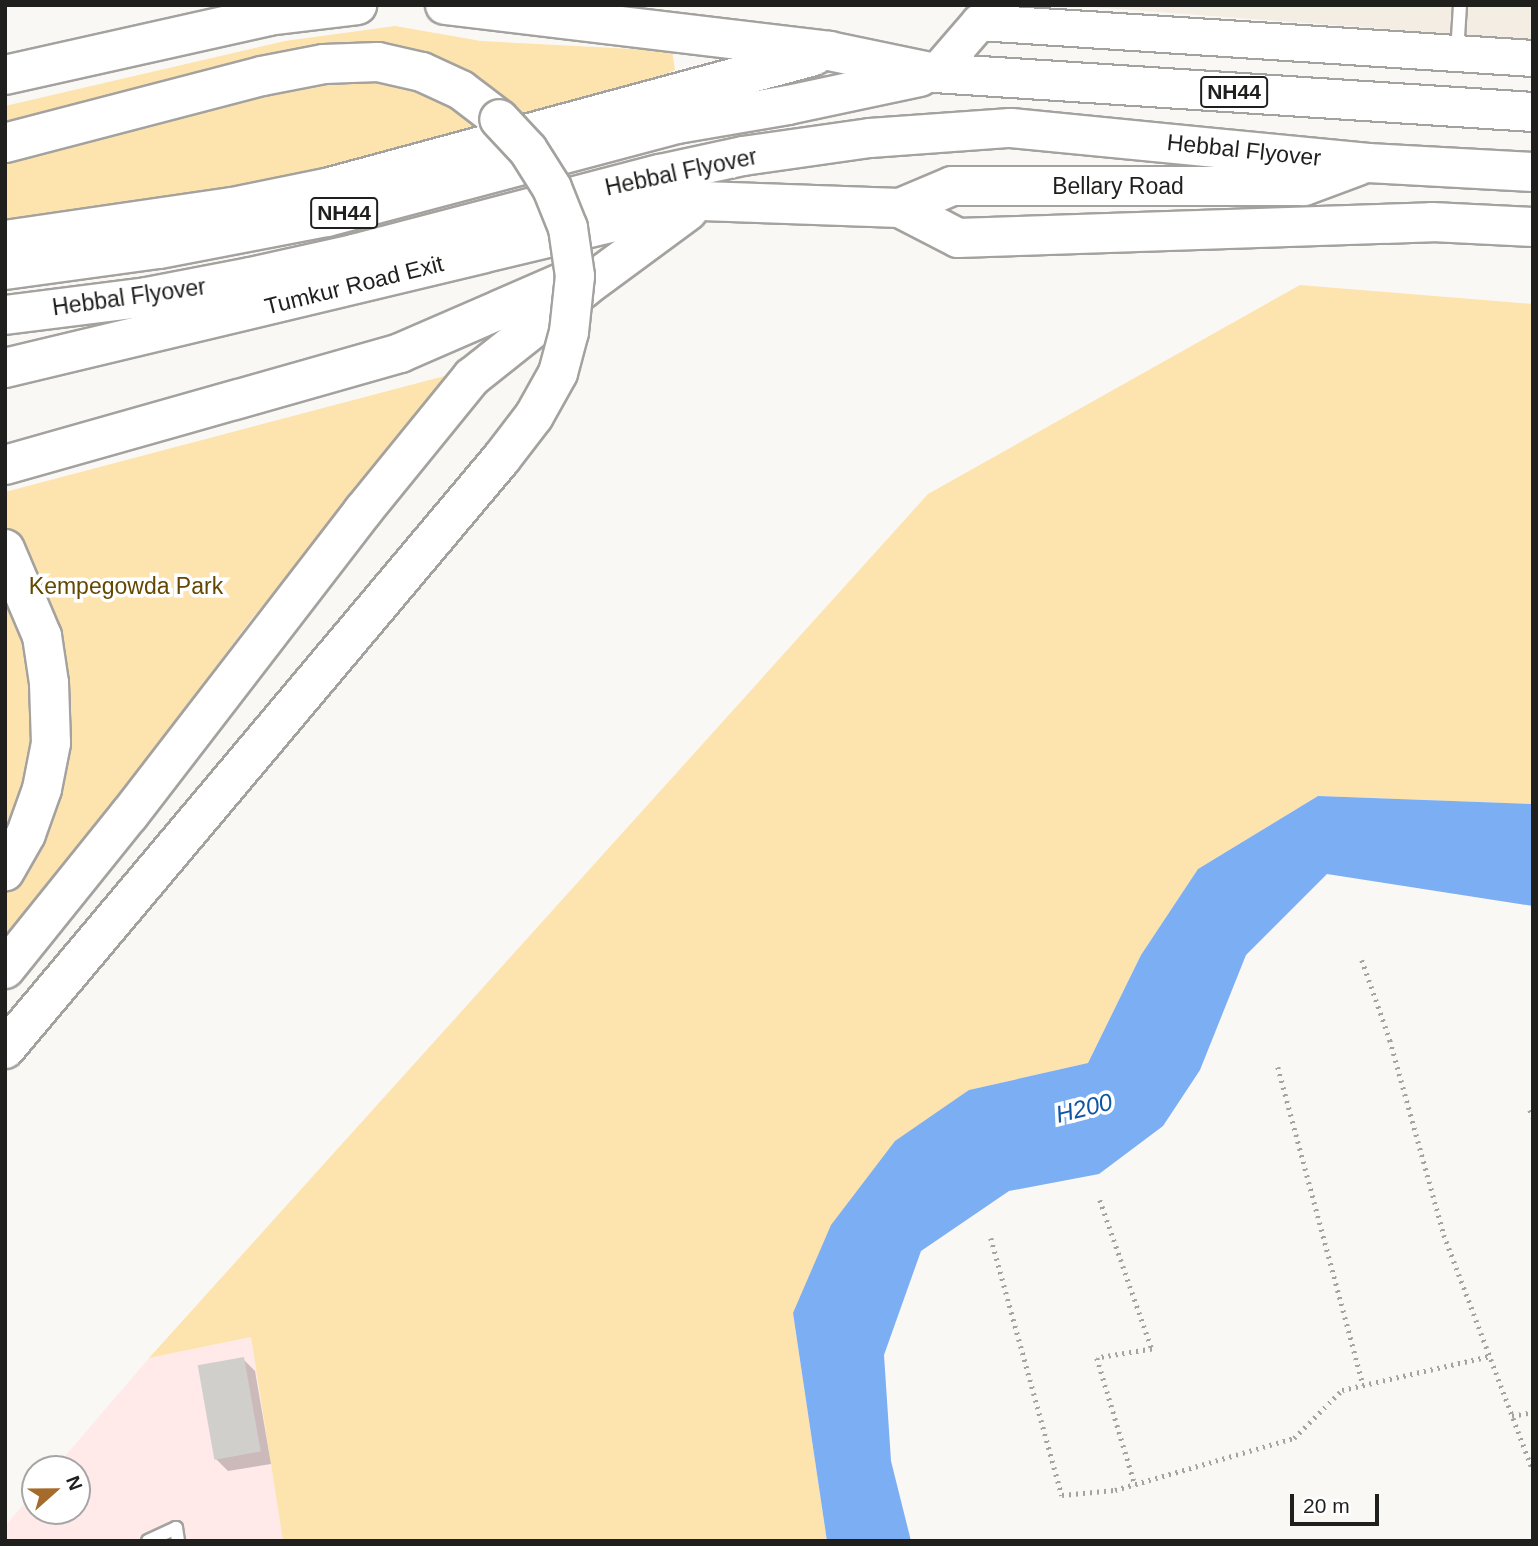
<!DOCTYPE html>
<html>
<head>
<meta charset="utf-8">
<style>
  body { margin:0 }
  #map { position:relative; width:1538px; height:1546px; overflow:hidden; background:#faf8f5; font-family:Arial,sans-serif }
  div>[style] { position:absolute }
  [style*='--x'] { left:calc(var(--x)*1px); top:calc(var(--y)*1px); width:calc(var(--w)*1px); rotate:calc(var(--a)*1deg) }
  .built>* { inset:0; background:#f3ede3 }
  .industrial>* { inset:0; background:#ffe9e9 }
  .green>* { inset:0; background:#fde3ad }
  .water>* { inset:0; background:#7baef2 }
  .shadow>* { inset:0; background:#0003 }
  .building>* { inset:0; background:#d1cfcc; transform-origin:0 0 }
  .path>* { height:4.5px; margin-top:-2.25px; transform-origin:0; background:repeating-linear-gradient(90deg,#a4a3a1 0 2px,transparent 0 7px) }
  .roads { filter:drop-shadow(2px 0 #a4a29f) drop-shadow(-2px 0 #a4a29f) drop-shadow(0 2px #a4a29f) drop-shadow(0 -2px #a4a29f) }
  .lane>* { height:12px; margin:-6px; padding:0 6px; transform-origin:6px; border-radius:6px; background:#fff }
  .secondary>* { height:35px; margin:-17.5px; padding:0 17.5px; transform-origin:17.5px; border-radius:17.5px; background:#fff }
  .highway>* { height:38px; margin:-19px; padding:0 19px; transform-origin:19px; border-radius:19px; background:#fff }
  .bridges { filter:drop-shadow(2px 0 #a4a29f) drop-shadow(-2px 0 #a4a29f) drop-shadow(0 2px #a4a29f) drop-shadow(0 -2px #a4a29f) }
  .highway-bridge>* { height:38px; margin:-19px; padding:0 19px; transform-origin:19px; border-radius:19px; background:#fff }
  span { translate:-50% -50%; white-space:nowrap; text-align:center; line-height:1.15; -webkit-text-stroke:7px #fff; paint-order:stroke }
  .shield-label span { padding:2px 5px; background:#fff; border:2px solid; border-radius:5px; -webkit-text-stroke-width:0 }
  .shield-label { font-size:21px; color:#1f1f1e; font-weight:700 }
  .street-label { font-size:23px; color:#1f1f1e }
  .park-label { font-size:23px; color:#624800 }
  .water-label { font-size:24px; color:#1055a4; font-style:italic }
  .frame { position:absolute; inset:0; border:7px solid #1f1f1e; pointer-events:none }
  .north { position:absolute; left:21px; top:1455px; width:70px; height:70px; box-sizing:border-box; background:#fff; border:2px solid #a5a5a5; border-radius:50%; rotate:69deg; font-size:19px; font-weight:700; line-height:28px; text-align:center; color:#1f1f1e }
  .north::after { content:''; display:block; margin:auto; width:24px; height:32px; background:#a56b2a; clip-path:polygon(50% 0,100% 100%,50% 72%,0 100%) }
  .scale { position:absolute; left:1290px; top:1494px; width:89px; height:32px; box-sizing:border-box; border:4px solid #1f1f1e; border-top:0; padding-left:9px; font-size:21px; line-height:24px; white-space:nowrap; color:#1f1f1e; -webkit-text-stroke:5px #fff; paint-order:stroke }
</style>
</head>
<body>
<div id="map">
  <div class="built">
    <i style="clip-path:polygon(1066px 5px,1533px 5px,1533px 40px)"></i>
  </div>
  <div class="industrial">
    <i style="clip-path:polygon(251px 1337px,283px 1541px,5px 1541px,5px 1526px,35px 1491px,35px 1511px,77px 1511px,77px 1469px,54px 1469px,149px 1358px)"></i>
  </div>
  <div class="green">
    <i style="clip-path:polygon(395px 26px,481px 41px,672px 51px,675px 70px,341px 211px,5px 265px,5px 106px,285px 41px)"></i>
    <i style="clip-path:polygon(1300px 285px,1533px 304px,1533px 804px,1318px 796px,1198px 869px,1141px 955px,1088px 1063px,969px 1090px,793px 1313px,827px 1541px,283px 1541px,251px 1337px,149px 1358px,928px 494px)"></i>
    <i style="clip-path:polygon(456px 373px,250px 621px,97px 826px,5px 939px,5px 492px)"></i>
  </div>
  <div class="water">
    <i style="clip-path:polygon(1318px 796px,1533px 804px,1533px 906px,1327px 874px,1246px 955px,1200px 1070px,1163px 1126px,1099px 1174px,1009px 1191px,921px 1251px,884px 1355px,891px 1461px,911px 1541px,827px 1541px,793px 1313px,831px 1225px,895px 1141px,969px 1090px,1088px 1063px,1141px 955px,1198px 869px)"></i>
  </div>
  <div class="shadow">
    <i style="clip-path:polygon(243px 1359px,255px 1371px,271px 1464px,228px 1471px,216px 1459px)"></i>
  </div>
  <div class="building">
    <i style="left:244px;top:1357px;width:96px;height:47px;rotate:80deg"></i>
  </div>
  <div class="path">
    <i style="--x:1362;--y:960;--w:85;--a:70.7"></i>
    <i style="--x:1390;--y:1040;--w:202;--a:74.5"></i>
    <i style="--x:1444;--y:1235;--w:252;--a:69.3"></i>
    <i style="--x:1278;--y:1067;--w:329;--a:75"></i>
    <i style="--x:1530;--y:1110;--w:8;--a:67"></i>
    <i style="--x:1100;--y:1200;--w:158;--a:70.8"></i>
    <i style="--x:1152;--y:1349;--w:56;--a:170.7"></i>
    <i style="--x:1097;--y:1358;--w:133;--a:73.3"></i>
    <i style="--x:991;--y:1238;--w:267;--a:74.6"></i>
    <i style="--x:1062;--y:1495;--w:53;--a:-5.4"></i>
    <i style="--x:1115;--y:1490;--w:186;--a:-16.2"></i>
    <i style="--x:1294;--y:1438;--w:68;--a:-45"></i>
    <i style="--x:1342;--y:1390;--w:152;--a:-12.9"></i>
    <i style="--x:1512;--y:1416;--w:21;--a:-11"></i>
  </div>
  <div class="roads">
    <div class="lane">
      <i style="--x:1457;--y:53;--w:48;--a:-86.4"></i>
      <i style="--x:148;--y:1541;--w:31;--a:-25"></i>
      <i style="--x:176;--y:1528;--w:13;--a:81"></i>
    </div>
    <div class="secondary">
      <i style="--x:935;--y:73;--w:67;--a:-49.2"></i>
      <i style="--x:979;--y:22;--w:555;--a:3.72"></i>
    </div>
    <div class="highway">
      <i style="--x:445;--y:5;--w:387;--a:6.8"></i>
      <i style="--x:829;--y:51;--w:108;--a:11.7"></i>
      <i style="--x:935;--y:73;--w:599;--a:3.73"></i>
      <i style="--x:5;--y:75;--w:270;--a:-12.6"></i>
      <i style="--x:268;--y:16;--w:90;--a:-7"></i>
      <i style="--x:5;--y:143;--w:266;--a:-14.6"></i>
      <i style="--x:262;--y:76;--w:63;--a:-11"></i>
      <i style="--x:324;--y:64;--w:54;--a:-2.1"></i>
      <i style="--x:378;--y:62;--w:45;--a:12.8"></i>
      <i style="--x:422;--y:72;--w:43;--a:24.8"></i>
      <i style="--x:461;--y:90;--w:48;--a:37.3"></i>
      <i style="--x:900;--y:208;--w:65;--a:27.3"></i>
      <i style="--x:958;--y:238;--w:474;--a:-1.9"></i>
      <i style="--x:1432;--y:222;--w:101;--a:2.8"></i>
      <i style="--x:5;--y:240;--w:229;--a:-8.3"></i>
      <i style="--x:232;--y:207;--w:100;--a:-11.5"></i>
      <i style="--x:330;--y:187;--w:501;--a:-15.14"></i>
      <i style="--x:5;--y:270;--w:155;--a:-7.8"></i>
      <i style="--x:159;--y:249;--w:171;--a:-10.8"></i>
      <i style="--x:327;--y:217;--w:362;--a:-14.9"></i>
      <i style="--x:677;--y:124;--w:113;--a:-9.7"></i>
      <i style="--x:788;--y:105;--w:135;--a:-12"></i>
      <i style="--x:5;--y:315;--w:143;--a:-7.2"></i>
      <i style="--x:147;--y:297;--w:106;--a:-10.9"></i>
      <i style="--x:251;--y:277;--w:106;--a:-12.6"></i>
      <i style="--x:354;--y:254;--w:316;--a:-14.7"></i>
      <i style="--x:660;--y:174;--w:85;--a:-12.2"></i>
      <i style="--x:743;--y:156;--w:128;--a:-8.1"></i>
      <i style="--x:870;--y:138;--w:141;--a:-4.1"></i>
      <i style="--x:1011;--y:128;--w:359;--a:5.6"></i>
      <i style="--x:1368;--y:163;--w:165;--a:3.1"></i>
      <i style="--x:5;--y:368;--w:717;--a:-13.47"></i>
      <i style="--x:702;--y:201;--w:198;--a:2"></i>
      <i style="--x:900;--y:208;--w:56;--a:-22.9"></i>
      <i style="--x:952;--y:186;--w:352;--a:0"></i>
      <i style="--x:1304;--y:186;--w:58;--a:-20.3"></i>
      <i style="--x:5;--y:465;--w:411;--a:-15.8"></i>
      <i style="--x:400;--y:353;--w:198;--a:-23.5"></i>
      <i style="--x:5;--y:549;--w:95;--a:67"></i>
      <i style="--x:42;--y:636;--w:48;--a:81.5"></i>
      <i style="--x:49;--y:683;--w:60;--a:88.1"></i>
      <i style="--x:51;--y:743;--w:47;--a:101.1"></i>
      <i style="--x:42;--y:789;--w:48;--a:109.6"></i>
      <i style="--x:26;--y:834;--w:43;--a:119.6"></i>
      <i style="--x:5;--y:969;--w:198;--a:-51.2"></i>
      <i style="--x:129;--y:815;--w:384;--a:-52.4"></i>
      <i style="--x:363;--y:511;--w:173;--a:-50.9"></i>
      <i style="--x:472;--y:377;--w:144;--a:-38.5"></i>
      <i style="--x:585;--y:287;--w:128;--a:-36.4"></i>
    </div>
  </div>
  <div class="bridges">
    <div class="highway-bridge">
      <i style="--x:5;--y:1049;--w:771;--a:-49.95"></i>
      <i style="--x:501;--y:459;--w:54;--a:-52.5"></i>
      <i style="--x:534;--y:416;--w:49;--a:-60.8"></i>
      <i style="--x:558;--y:373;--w:42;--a:-75"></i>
      <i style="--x:569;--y:332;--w:56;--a:-83.9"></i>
      <i style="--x:575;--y:276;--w:49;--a:-98.3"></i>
      <i style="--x:568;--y:228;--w:43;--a:-111.8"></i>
      <i style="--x:552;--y:188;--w:45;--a:-122.3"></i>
      <i style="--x:528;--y:150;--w:42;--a:-133.1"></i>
    </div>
  </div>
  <div class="shield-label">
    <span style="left:1234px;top:92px">NH44</span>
    <span style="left:344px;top:213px">NH44</span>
  </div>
  <div class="street-label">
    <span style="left:1244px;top:150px;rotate:6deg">Hebbal Flyover</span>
    <span style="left:681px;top:172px;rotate:-12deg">Hebbal Flyover</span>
    <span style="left:1118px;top:186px">Bellary Road</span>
    <span style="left:354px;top:285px;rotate:-14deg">Tumkur Road Exit</span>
    <span style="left:129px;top:297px;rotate:-8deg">Hebbal Flyover</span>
  </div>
  <div class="park-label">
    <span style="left:126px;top:586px">Kempegowda Park</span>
  </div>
  <div class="water-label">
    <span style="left:1084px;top:1108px;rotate:-14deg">H200</span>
  </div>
  <div class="frame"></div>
  <div class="north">N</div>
  <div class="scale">20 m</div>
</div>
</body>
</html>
